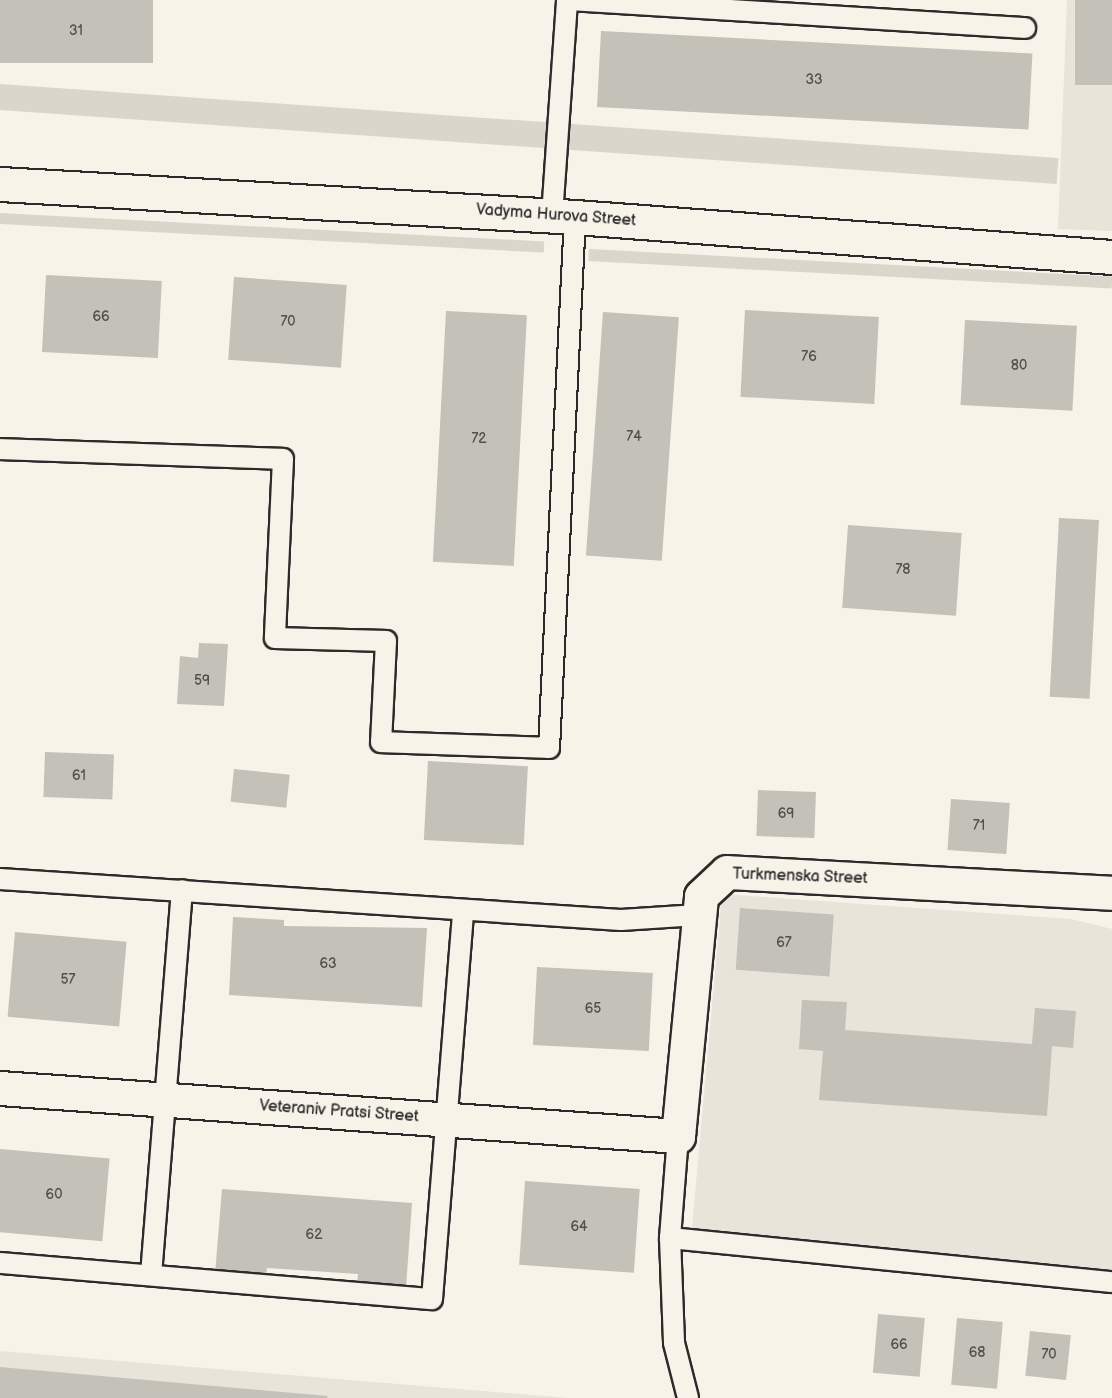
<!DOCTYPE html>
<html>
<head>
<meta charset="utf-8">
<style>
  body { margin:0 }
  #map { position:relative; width:1112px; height:1398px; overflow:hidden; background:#f7f3e8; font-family:"Balsamiq Sans",sans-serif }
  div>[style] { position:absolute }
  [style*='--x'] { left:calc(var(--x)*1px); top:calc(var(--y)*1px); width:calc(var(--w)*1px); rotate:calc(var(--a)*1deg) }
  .built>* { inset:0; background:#e8e4da }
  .green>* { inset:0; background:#dad6cc; transform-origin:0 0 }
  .building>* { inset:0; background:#c4c1b9; transform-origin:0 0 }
  .roads { filter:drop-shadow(2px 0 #2b2b2b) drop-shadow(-2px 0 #2b2b2b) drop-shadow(0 2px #2b2b2b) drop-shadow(0 -2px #2b2b2b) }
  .service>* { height:20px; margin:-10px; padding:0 10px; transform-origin:10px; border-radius:10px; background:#f7f3e8 }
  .minor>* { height:33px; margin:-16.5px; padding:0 16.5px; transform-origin:16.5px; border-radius:16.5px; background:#f7f3e8 }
  .tertiary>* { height:33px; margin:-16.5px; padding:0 16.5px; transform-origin:16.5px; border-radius:16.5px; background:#f7f3e8 }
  span { translate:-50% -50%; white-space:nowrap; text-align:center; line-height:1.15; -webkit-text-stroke:5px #f7f3e8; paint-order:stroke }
  .number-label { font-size:14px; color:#51504e }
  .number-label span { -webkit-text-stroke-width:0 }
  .street-label { font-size:16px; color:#2b2b2b }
</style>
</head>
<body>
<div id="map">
  <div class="built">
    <i style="clip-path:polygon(1067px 0,1112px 0,1112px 231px,1058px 229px)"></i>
    <i style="clip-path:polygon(722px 894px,1071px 919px,1112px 929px,1112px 1271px,692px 1228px)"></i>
    <i style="clip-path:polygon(0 1351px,569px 1398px,0 1398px)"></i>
  </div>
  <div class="green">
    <i style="left:0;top:84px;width:1061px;height:26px;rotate:4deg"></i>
    <i style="left:0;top:213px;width:545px;height:11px;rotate:3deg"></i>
    <i style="left:589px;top:249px;width:524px;height:12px;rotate:3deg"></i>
  </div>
  <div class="building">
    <i style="left:0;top:0;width:153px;height:63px"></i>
    <i style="left:1075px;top:0;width:37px;height:85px"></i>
    <i style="left:601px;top:31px;width:432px;height:76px;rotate:3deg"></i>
    <i style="left:46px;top:275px;width:116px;height:77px;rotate:3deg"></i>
    <i style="left:234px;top:277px;width:113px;height:83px;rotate:4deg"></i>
    <i style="left:745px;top:310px;width:134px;height:87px;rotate:3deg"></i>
    <i style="left:446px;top:311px;width:81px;height:251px;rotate:3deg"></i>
    <i style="left:603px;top:312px;width:76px;height:244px;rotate:4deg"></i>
    <i style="left:965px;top:320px;width:112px;height:85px;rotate:3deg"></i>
    <i style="left:1059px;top:518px;width:40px;height:179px;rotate:3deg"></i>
    <i style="left:848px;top:525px;width:114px;height:83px;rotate:4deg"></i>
    <i style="clip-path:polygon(199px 643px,228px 644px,224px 706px,177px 704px,180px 656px,198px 658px)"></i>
    <i style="left:45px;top:752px;width:69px;height:45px;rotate:2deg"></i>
    <i style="left:428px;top:761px;width:100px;height:79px;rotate:3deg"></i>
    <i style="left:234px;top:769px;width:56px;height:33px;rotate:6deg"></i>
    <i style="left:758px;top:790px;width:58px;height:46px;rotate:2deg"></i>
    <i style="left:951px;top:799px;width:59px;height:51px;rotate:4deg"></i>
    <i style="left:740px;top:908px;width:94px;height:62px;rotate:4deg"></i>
    <i style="clip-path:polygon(233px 917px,284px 920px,284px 926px,427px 928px,422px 1007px,229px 995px)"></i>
    <i style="left:15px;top:932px;width:112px;height:85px;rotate:5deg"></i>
    <i style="left:537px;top:967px;width:116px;height:78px;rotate:3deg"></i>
    <i style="clip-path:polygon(802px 1000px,847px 1002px,845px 1030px,1032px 1044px,1035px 1008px,1076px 1011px,1073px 1048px,1052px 1046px,1047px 1116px,819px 1100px,823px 1051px,799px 1049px)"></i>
    <i style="left:0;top:1149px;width:110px;height:83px;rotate:5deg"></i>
    <i style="left:525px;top:1181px;width:115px;height:84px;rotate:4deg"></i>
    <i style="clip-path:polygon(222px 1189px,412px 1203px,406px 1288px,357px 1285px,358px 1274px,267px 1268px,266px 1278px,215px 1274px)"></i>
    <i style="left:878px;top:1314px;width:47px;height:59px;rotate:5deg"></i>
    <i style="left:957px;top:1318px;width:46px;height:67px;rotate:5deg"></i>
    <i style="left:1030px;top:1331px;width:41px;height:45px;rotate:6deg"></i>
    <i style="clip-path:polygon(0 1367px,328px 1396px,327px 1398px,0 1398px)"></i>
  </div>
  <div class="roads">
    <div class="service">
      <i style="--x:552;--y:216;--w:217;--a:-86"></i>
      <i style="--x:567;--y:0;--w:459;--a:3.5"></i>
      <i style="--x:0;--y:449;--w:283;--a:2"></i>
      <i style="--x:283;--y:459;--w:179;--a:92.6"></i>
      <i style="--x:275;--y:638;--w:111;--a:1.5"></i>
      <i style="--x:386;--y:641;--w:101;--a:92.8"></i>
      <i style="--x:381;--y:742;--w:168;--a:2"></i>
      <i style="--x:549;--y:748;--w:532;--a:-87.2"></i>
      <i style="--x:0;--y:879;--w:622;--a:3.78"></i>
      <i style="--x:621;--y:920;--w:77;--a:-3.7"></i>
      <i style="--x:678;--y:1136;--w:102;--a:94.5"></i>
      <i style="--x:670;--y:1238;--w:105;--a:87.8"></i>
      <i style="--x:674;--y:1343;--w:57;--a:75.7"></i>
      <i style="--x:670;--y:1238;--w:444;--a:5.7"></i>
      <i style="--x:0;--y:1263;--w:433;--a:4.8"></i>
      <i style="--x:432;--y:1299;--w:389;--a:-85.4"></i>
      <i style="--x:151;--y:1275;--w:386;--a:-85.4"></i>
    </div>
    <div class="minor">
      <i style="--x:0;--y:1088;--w:680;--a:4.05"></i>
      <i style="--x:678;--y:1136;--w:241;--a:-84.5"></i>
      <i style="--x:701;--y:896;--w:35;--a:-43"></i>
      <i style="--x:727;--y:872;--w:386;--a:3.1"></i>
    </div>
    <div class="tertiary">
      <i style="--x:0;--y:184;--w:576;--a:3.28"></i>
      <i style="--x:575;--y:217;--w:538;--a:4.26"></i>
    </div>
  </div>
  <div class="number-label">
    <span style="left:76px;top:31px">31</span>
    <span style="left:814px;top:80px">33</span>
    <span style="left:101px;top:317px">66</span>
    <span style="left:288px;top:322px">70</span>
    <span style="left:809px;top:357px">76</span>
    <span style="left:1019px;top:366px">80</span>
    <span style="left:634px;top:437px">74</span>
    <span style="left:479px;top:439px">72</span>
    <span style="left:903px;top:570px">78</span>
    <span style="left:202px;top:681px">59</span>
    <span style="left:79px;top:776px">61</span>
    <span style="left:786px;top:814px">69</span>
    <span style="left:979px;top:826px">71</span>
    <span style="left:784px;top:943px">67</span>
    <span style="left:328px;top:964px">63</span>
    <span style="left:68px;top:980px">57</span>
    <span style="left:593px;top:1009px">65</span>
    <span style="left:54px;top:1195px">60</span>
    <span style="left:579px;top:1227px">64</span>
    <span style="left:314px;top:1235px">62</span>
    <span style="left:899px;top:1345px">66</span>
    <span style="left:977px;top:1353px">68</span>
    <span style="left:1049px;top:1355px">70</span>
  </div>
  <div class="street-label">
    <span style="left:556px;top:216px;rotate:4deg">Vadyma Hurova Street</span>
    <span style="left:800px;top:877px;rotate:2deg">Turkmenska Street</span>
    <span style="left:339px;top:1112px;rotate:4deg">Veteraniv Pratsi Street</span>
  </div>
</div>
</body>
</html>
